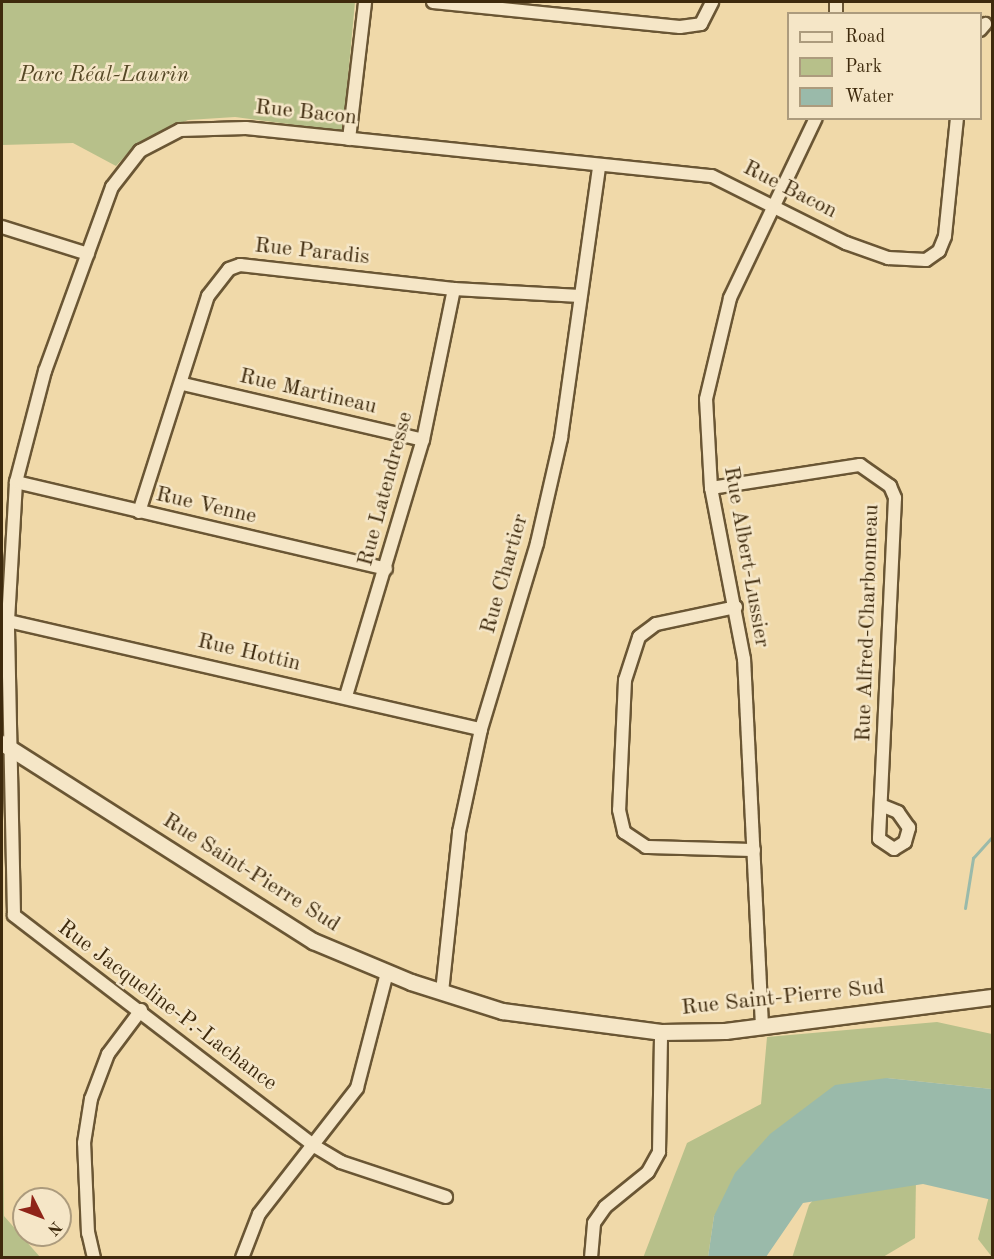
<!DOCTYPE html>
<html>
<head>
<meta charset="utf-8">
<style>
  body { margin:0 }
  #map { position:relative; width:994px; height:1259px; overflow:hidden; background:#f0d9a9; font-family:"Old Standard TT",serif }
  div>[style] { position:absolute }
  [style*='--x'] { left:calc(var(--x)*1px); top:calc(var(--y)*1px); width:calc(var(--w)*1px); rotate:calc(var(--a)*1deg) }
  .green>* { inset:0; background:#b7c08a }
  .water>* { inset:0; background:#9abaaa }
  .stream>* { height:3px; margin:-1.5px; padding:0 1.5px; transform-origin:1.5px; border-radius:1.5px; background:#9abaaa }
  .roads { filter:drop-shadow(2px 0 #6a5634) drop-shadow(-2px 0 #6a5634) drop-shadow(0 2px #6a5634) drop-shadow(0 -2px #6a5634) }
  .minor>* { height:12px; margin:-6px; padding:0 6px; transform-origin:6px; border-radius:6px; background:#f5e6c7 }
  .tertiary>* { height:15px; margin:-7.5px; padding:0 7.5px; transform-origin:7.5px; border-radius:7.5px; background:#f5e6c7 }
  span { translate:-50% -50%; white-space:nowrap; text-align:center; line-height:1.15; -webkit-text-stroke:5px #f5e6c7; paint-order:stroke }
  .park-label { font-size:22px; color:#564826; font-style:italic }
  .street-label { font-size:22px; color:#3e2a0d }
  .frame { position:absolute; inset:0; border:3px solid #3e2a0d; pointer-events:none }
  .legend { position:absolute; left:787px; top:12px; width:195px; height:108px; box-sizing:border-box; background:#f5e6c7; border:2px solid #ac9b7d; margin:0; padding:8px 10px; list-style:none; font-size:18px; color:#3e2a0d }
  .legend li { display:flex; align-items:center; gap:12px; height:30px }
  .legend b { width:30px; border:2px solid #ac9b7d }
  .north { position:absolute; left:12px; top:1187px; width:60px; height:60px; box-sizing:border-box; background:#f5e6c7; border:2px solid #ac9b7d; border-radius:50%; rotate:132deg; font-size:16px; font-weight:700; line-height:24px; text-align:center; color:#3e2a0d }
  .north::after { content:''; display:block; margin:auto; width:21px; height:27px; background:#8f2418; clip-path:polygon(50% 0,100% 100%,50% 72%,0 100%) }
</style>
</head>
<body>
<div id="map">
  <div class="green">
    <i style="clip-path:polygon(2px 2px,355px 2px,343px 131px,235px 117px,188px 120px,137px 143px,116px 166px,73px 143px,2px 145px)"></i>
    <i style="clip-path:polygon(937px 1022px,992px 1034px,992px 1089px,887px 1078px,714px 1216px,708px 1257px,643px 1258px,687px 1143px,761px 1104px,767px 1037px)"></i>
    <i style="clip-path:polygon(2px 1049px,4px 1216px,40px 1257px,2px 1257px)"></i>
    <i style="clip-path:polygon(916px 1179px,915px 1238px,883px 1257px,792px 1258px,809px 1205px,828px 1182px)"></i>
    <i style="clip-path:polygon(989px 1196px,992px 1197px,992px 1257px,978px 1239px)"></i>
  </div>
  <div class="water">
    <i style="clip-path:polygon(887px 1078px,992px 1089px,992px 1200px,923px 1184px,803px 1203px,766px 1257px,708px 1257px,714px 1216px,735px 1173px,770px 1134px,835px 1085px)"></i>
  </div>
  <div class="stream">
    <i style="--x:965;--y:908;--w:51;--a:-80.9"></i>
    <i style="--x:973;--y:858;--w:28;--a:-48"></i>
  </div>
  <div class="roads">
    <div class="minor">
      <i style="--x:433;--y:2;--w:248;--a:5.8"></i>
      <i style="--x:680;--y:27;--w:21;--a:-8"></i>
      <i style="--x:701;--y:24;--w:25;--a:-63"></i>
      <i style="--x:836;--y:14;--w:12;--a:-90"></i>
      <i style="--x:980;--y:30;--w:8;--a:-50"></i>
      <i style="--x:349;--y:139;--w:138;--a:-83.3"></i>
      <i style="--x:2;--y:227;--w:90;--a:17.4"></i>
      <i style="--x:183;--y:384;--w:246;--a:13.1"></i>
      <i style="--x:16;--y:482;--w:380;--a:13.2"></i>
      <i style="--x:711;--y:488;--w:151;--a:-8.8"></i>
      <i style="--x:860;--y:465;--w:37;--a:35"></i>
      <i style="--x:890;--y:486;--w:13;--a:67"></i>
      <i style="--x:895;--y:498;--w:341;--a:92.7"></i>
      <i style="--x:879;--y:839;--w:18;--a:34"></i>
      <i style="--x:894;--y:849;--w:13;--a:-32"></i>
      <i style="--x:905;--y:842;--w:15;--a:-74"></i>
      <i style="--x:909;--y:828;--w:19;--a:-125"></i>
      <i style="--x:898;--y:812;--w:16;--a:-158"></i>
      <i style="--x:139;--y:512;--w:227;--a:-72.3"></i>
      <i style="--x:208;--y:296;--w:34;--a:-52"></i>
      <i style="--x:229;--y:269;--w:12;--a:-20"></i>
      <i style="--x:240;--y:265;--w:215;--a:6.4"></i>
      <i style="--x:454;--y:289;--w:126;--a:3.2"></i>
      <i style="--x:736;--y:607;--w:82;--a:168"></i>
      <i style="--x:656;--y:624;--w:21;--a:143"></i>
      <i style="--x:639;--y:637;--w:45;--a:108"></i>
      <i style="--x:625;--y:680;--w:130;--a:92.6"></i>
      <i style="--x:619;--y:810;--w:23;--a:77"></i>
      <i style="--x:624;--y:832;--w:27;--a:34"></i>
      <i style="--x:646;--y:847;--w:108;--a:1.6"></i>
      <i style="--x:8;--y:621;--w:485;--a:12.9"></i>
      <i style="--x:346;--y:696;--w:267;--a:-73.3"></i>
      <i style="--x:423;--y:440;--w:154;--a:-78.4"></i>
      <i style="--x:442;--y:992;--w:161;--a:-83.9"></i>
      <i style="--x:459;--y:832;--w:105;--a:-77.9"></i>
      <i style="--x:481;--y:729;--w:194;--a:-73.2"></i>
      <i style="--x:537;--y:543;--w:108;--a:-77.1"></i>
      <i style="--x:561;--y:438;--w:275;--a:-82"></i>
      <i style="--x:762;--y:1026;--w:367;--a:-92.8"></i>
      <i style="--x:744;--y:659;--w:174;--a:-100.9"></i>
      <i style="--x:711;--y:488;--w:89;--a:-93.2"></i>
      <i style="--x:706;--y:399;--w:104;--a:-76.6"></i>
      <i style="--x:730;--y:298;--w:199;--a:-64.5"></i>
      <i style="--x:446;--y:1197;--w:111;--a:-161.6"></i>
      <i style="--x:341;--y:1162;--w:29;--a:-149"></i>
      <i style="--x:316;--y:1147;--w:381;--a:-142.5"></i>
      <i style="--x:14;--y:915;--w:294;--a:-91.2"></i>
      <i style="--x:8;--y:621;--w:139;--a:-86.7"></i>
      <i style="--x:16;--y:482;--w:115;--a:-75.4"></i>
      <i style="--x:45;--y:371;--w:196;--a:-70"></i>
      <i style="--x:112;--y:187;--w:46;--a:-52.1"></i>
      <i style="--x:140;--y:151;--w:45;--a:-27.7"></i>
      <i style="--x:180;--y:130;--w:66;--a:-1.7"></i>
      <i style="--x:246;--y:128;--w:468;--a:5.9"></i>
      <i style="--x:712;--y:176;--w:150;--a:26.6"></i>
      <i style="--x:846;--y:243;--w:45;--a:19.7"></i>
      <i style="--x:888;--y:258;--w:38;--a:3"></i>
      <i style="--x:926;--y:260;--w:16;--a:-35"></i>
      <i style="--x:939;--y:251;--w:16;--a:-68"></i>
      <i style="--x:945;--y:236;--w:119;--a:-84.2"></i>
      <i style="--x:94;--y:1258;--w:26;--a:-103"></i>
      <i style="--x:88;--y:1233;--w:90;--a:-92.5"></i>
      <i style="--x:84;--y:1143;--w:45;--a:-81"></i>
      <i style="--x:91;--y:1099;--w:48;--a:-69.3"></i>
      <i style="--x:108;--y:1054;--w:55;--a:-53.1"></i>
      <i style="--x:242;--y:1258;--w:47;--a:-68.9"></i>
      <i style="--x:259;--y:1214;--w:160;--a:-52.1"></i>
      <i style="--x:357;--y:1088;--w:119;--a:-75.4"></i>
      <i style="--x:591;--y:1258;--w:35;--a:-85"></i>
      <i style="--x:594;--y:1223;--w:19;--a:-55"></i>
      <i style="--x:605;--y:1207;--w:55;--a:-39.1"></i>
      <i style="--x:648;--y:1172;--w:23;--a:-61"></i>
      <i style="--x:659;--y:1152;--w:120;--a:-89"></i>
    </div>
    <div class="tertiary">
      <i style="--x:2;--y:743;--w:369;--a:32.5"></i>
      <i style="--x:313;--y:941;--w:106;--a:22.7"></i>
      <i style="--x:411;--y:982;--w:96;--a:17.7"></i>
      <i style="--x:502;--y:1011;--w:160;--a:7.5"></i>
      <i style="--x:661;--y:1032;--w:64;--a:-0.9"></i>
      <i style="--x:725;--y:1031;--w:269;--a:-7.3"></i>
    </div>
  </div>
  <div class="park-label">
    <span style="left:104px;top:76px">Parc Réal-Laurin</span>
  </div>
  <div class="street-label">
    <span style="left:306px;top:113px;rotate:6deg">Rue Bacon</span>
    <span style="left:790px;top:190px;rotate:27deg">Rue Bacon</span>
    <span style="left:312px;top:252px;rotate:6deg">Rue Paradis</span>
    <span style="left:308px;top:392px;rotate:13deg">Rue Martineau</span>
    <span style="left:386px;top:489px;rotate:-75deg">Rue Latendresse</span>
    <span style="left:206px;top:506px;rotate:13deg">Rue Venne</span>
    <span style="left:746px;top:557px;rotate:80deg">Rue Albert-Lussier</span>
    <span style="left:505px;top:574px;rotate:-74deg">Rue Chartier</span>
    <span style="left:868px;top:623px;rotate:-88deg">Rue Alfred-Charbonneau</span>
    <span style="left:249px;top:653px;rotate:13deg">Rue Hottin</span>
    <span style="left:251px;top:873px;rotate:32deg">Rue Saint-Pierre Sud</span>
    <span style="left:783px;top:998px;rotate:-6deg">Rue Saint-Pierre Sud</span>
    <span style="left:167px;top:1006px;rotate:37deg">Rue Jacqueline-P.-Lachance</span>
  </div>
  <div class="frame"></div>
  <ul class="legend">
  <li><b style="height:8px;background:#f5e6c7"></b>Road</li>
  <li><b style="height:16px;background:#b7c08a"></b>Park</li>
  <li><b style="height:16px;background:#9abaaa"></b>Water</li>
  </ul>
  <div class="north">N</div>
</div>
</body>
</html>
